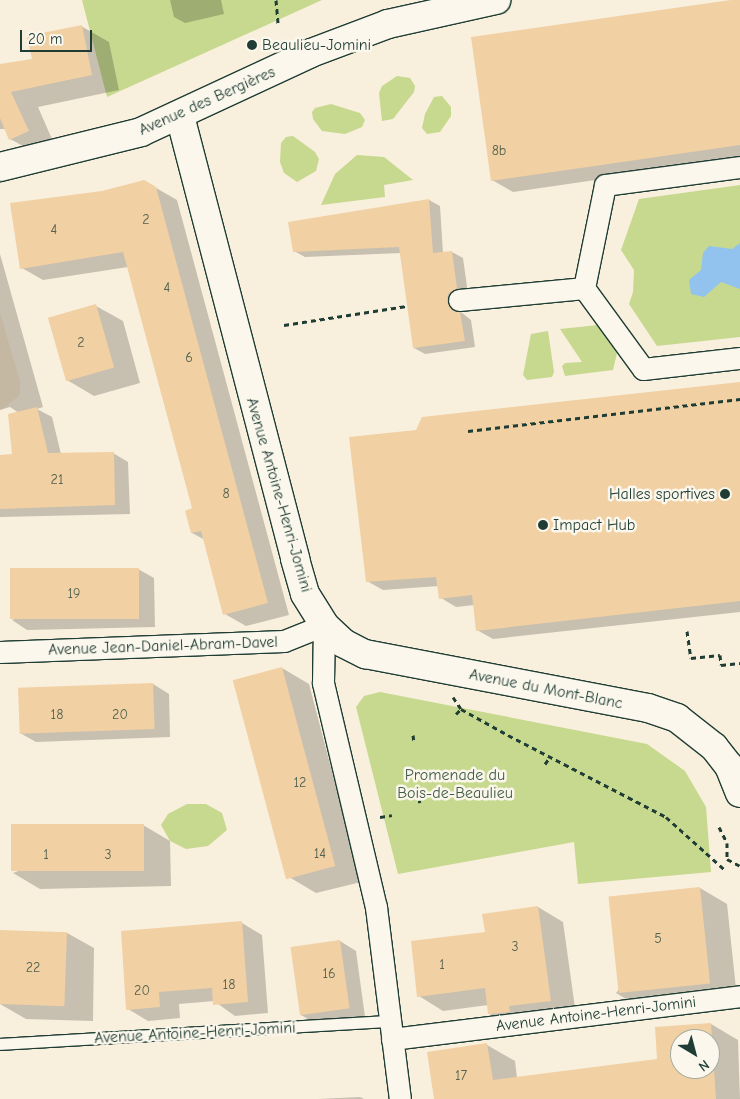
<!DOCTYPE html>
<html>
<head>
<meta charset="utf-8">
<style>
  body { margin:0 }
  #map { position:relative; width:740px; height:1099px; overflow:hidden; background:#f9efdd; font-family:"Comic Neue",sans-serif }
  div>[style] { position:absolute }
  [style*='--x'] { left:calc(var(--x)*1px); top:calc(var(--y)*1px); width:calc(var(--w)*1px); rotate:calc(var(--a)*1deg) }
  .built>* { inset:0; background:#f7e6cc }
  .green>* { inset:0; background:#c6d98e }
  .water>* { inset:0; background:#92c3ee }
  .shadow>* { inset:0; background:#0003 }
  .building>* { inset:0; background:#f1d0a3; transform-origin:0 0 }
  .path>* { height:3px; margin-top:-1.5px; transform-origin:0; background:repeating-linear-gradient(90deg,#1f3d34 0 5px,transparent 0 9px) }
  .roads { filter:drop-shadow(1px 0 #1f3d34) drop-shadow(-1px 0 #1f3d34) drop-shadow(0 1px #1f3d34) drop-shadow(0 -1px #1f3d34) }
  .lane>* { height:11px; margin:-5.5px; padding:0 5.5px; transform-origin:5.5px; border-radius:5.5px; background:#fbf7ec }
  .street>* { height:21px; margin:-10.5px; padding:0 10.5px; transform-origin:10.5px; border-radius:10.5px; background:#fbf7ec }
  .secondary>* { height:28px; margin:-14px; padding:0 14px; transform-origin:14px; border-radius:14px; background:#fbf7ec }
  .dots>* { width:14px; height:14px; translate:-50% -50%; box-sizing:border-box; border:2px solid #fbf7ec; border-radius:50% }
  span { translate:-50% -50%; white-space:nowrap; text-align:center; line-height:1.15; -webkit-text-stroke:5px #fbf7ec; paint-order:stroke }
  .number-label { font-size:14px; color:#546250 }
  .number-label span { -webkit-text-stroke-width:0 }
  .poi-label { font-size:16px; color:#1f3d34 }
  .left { translate:0 -50%; text-align:left }
  .right { translate:-100% -50%; text-align:right }
  .street-label { font-size:16px; color:#1f3d34 }
  .park-label { font-size:16px; color:#405c46 }
  .north { position:absolute; left:670px; top:1029px; width:50px; height:50px; box-sizing:border-box; background:#fbf7ec; border:1px solid #a3ada2; border-radius:50%; rotate:143deg; font-size:14px; font-weight:700; line-height:20px; text-align:center; color:#1f3d34 }
  .north::after { content:''; display:block; margin:auto; width:18px; height:22px; background:#1f3d34; clip-path:polygon(50% 0,100% 100%,50% 72%,0 100%) }
  .scale { position:absolute; left:20px; top:30px; width:72px; height:22px; box-sizing:border-box; border:2px solid #1f3d34; border-top:0; padding-left:6px; font-size:15px; line-height:18px; white-space:nowrap; color:#1f3d34; -webkit-text-stroke:4px #fbf7ec; paint-order:stroke }
</style>
</head>
<body>
<div id="map">
  <div class="built">
    <i style="clip-path:polygon(0 313px,20px 381px,20px 395px,0 411px)"></i>
  </div>
  <div class="green">
    <i style="clip-path:polygon(82px 0,322px 0,107px 97px)"></i>
    <i style="clip-path:polygon(397px 76px,410px 78px,415px 86px,414px 92px,393px 119px,382px 121px,379px 93px,382px 86px)"></i>
    <i style="clip-path:polygon(442px 96px,451px 107px,451px 116px,440px 132px,427px 134px,422px 128px,425px 114px,434px 97px)"></i>
    <i style="clip-path:polygon(331px 104px,360px 113px,365px 120px,362px 127px,345px 134px,322px 131px,313px 119px,312px 112px,315px 108px)"></i>
    <i style="clip-path:polygon(293px 136px,315px 152px,319px 159px,316px 171px,297px 182px,284px 173px,280px 162px,281px 143px,286px 137px)"></i>
    <i style="clip-path:polygon(357px 155px,384px 157px,413px 180px,384px 185px,385px 197px,321px 205px,335px 174px)"></i>
    <i style="clip-path:polygon(740px 185px,740px 337px,657px 346px,629px 304px,633px 292px,634px 270px,621px 250px,639px 199px)"></i>
    <i style="clip-path:polygon(598px 325px,617px 353px,613px 370px,565px 376px,562px 366px,565px 363px,582px 362px,560px 329px)"></i>
    <i style="clip-path:polygon(548px 331px,554px 372px,552px 377px,527px 380px,523px 375px,531px 334px)"></i>
    <i style="clip-path:polygon(380px 692px,647px 744px,685px 771px,706px 807px,711px 872px,578px 884px,574px 842px,398px 874px,356px 707px,364px 696px)"></i>
    <i style="clip-path:polygon(187px 804px,206px 804px,222px 813px,227px 830px,208px 846px,186px 849px,170px 841px,161px 825px,168px 814px)"></i>
  </div>
  <div class="water">
    <i style="clip-path:polygon(740px 243px,740px 289px,721px 282px,704px 297px,691px 294px,689px 280px,701px 270px,703px 253px,709px 246px,732px 249px)"></i>
  </div>
  <div class="shadow">
    <i style="clip-path:polygon(170px 0,221px 0,224px 14px,185px 23px,174px 17px)"></i>
    <i style="clip-path:polygon(740px 0,740px 159px,513px 192px,492px 180px)"></i>
    <i style="clip-path:polygon(81px 26px,109px 42px,119px 90px,38px 107px,55px 146px,38px 154px,10px 139px,6px 129px,0 129px,0 65px,33px 60px)"></i>
    <i style="clip-path:polygon(144px 181px,177px 200px,289px 615px,246px 626px,225px 614px,205px 540px,192px 533px,194px 509px,128px 267px,43px 280px,22px 268px,102px 193px)"></i>
    <i style="clip-path:polygon(429px 200px,440px 206px,443px 253px,452px 252px,463px 258px,468px 294px,457px 309px,471px 320px,475px 347px,425px 354px,414px 348px,401px 253px,305px 257px,294px 251px)"></i>
    <i style="clip-path:polygon(0 254px,43px 407px,37px 409px,52px 417px,61px 454px,113px 453px,128px 462px,130px 514px,0 517px,0 456px,14px 456px,19px 413px,10px 407px,0 410px)"></i>
    <i style="clip-path:polygon(96px 306px,123px 321px,140px 383px,94px 396px,67px 380px)"></i>
    <i style="clip-path:polygon(740px 383px,740px 612px,493px 639px,477px 630px,474px 605px,456px 607px,441px 598px,439px 586px,383px 590px,367px 581px,417px 431px)"></i>
    <i style="clip-path:polygon(138px 569px,154px 578px,155px 627px,27px 630px,12px 620px)"></i>
    <i style="clip-path:polygon(282px 668px,309px 684px,361px 882px,316px 893px,289px 877px)"></i>
    <i style="clip-path:polygon(153px 684px,169px 694px,170px 737px,36px 742px,20px 733px)"></i>
    <i style="clip-path:polygon(143px 825px,170px 841px,171px 886px,40px 889px,13px 873px)"></i>
    <i style="clip-path:polygon(700px 888px,727px 904px,737px 998px,643px 1009px,616px 993px)"></i>
    <i style="clip-path:polygon(538px 907px,563px 922px,576px 1015px,515px 1028px,490px 1014px,488px 1005px,443px 1011px,419px 996px)"></i>
    <i style="clip-path:polygon(242px 923px,262px 935px,268px 1013px,235px 1016px,214px 1001px,179px 1004px,180px 1018px,148px 1021px,128px 1009px)"></i>
    <i style="clip-path:polygon(1px 931px,67px 933px,94px 948px,93px 1021px,26px 1019px,0 1004px)"></i>
    <i style="clip-path:polygon(340px 941px,356px 951px,365px 1017px,317px 1024px,301px 1015px)"></i>
    <i style="clip-path:polygon(evenodd,711px 1024px,738px 1040px,740px 1099px,435px 1099px,487px 1045px,515px 1061px,517px 1078px,658px 1060px,656px 1028px,711px 1024px,680px 1039px,710px 1039px,710px 1069px,680px 1069px,680px 1039px)"></i>
    <i style="clip-path:polygon(360px 1097px,364px 1099px,318px 1099px)"></i>
  </div>
  <div class="building">
    <i style="clip-path:polygon(731px 0,740px 0,740px 145px,491px 181px,471px 37px)"></i>
    <i style="clip-path:polygon(82px 25px,92px 75px,11px 92px,29px 131px,9px 140px,0 118px,0 64px,32px 59px,27px 36px)"></i>
    <i style="clip-path:polygon(144px 180px,156px 187px,268px 603px,223px 615px,201px 531px,191px 533px,185px 511px,192px 508px,123px 252px,20px 269px,10px 203px,102px 191px)"></i>
    <i style="clip-path:polygon(429px 199px,433px 253px,452px 251px,457px 288px,448px 294px,447px 302px,453px 311px,460px 312px,465px 341px,413px 348px,399px 247px,293px 252px,288px 222px)"></i>
    <i style="left:96px;top:304px;width:66px;height:50px;rotate:74deg"></i>
    <i style="clip-path:polygon(740px 382px,740px 601px,476px 631px,472px 595px,439px 599px,436px 577px,366px 582px,349px 437px,416px 430px,422px 417px)"></i>
    <i style="clip-path:polygon(37px 407px,48px 453px,114px 452px,115px 505px,0 509px,0 455px,12px 454px,8px 414px)"></i>
    <i style="left:139px;top:568px;width:51px;height:129px;rotate:90deg"></i>
    <i style="left:282px;top:667px;width:206px;height:51px;rotate:75deg"></i>
    <i style="left:153px;top:683px;width:46px;height:135px;rotate:88deg"></i>
    <i style="left:144px;top:824px;width:47px;height:133px;rotate:90deg"></i>
    <i style="left:700px;top:887px;width:97px;height:92px;rotate:84deg"></i>
    <i style="clip-path:polygon(538px 906px,551px 1001px,509px 1006px,510px 1012px,488px 1014px,485px 988px,417px 997px,411px 941px,485px 932px,482px 914px)"></i>
    <i style="clip-path:polygon(242px 921px,248px 1002px,213px 1005px,212px 988px,159px 992px,160px 1007px,126px 1010px,121px 931px)"></i>
    <i style="left:0;top:930px;width:67px;height:74px;rotate:2deg"></i>
    <i style="left:340px;top:940px;width:69px;height:50px;rotate:82deg"></i>
    <i style="clip-path:polygon(evenodd,711px 1023px,716px 1099px,434px 1099px,427px 1052px,487px 1043px,493px 1080px,657px 1059px,655px 1027px,711px 1023px,680px 1039px,710px 1039px,710px 1069px,680px 1069px,680px 1039px)"></i>
  </div>
  <div class="path">
    <i style="--x:276;--y:0;--w:24;--a:85"></i>
    <i style="--x:284;--y:325;--w:124;--a:-8.8"></i>
    <i style="--x:468;--y:431;--w:274;--a:-6.7"></i>
    <i style="--x:687;--y:631;--w:27;--a:82"></i>
    <i style="--x:691;--y:658;--w:29;--a:-6"></i>
    <i style="--x:720;--y:655;--w:10;--a:84"></i>
    <i style="--x:721;--y:665;--w:19;--a:-6"></i>
    <i style="--x:453;--y:697;--w:14;--a:56"></i>
    <i style="--x:461;--y:709;--w:54;--a:29"></i>
    <i style="--x:508;--y:735;--w:178;--a:27.4"></i>
    <i style="--x:666;--y:817;--w:78;--a:41.9"></i>
    <i style="--x:456;--y:714;--w:7;--a:-45"></i>
    <i style="--x:413;--y:735;--w:7;--a:82"></i>
    <i style="--x:545;--y:764;--w:9;--a:-54"></i>
    <i style="--x:451;--y:779;--w:9;--a:-18"></i>
    <i style="--x:417;--y:792;--w:11;--a:75"></i>
    <i style="--x:380;--y:817;--w:12;--a:-9"></i>
    <i style="--x:719;--y:827;--w:18;--a:63"></i>
    <i style="--x:727;--y:843;--w:16;--a:90"></i>
    <i style="--x:727;--y:859;--w:15;--a:28"></i>
  </div>
  <div class="roads">
    <div class="lane">
      <i style="--x:0;--y:1044;--w:391;--a:-3.4"></i>
    </div>
    <div class="street">
      <i style="--x:584;--y:288;--w:100;--a:53.9"></i>
      <i style="--x:643;--y:369;--w:98;--a:-6.5"></i>
      <i style="--x:459;--y:300;--w:126;--a:-5.5"></i>
      <i style="--x:584;--y:288;--w:105;--a:-78.5"></i>
      <i style="--x:605;--y:185;--w:136;--a:-7.6"></i>
      <i style="--x:0;--y:652;--w:284;--a:-2.2"></i>
      <i style="--x:284;--y:641;--w:43;--a:-21.8"></i>
      <i style="--x:324;--y:625;--w:58;--a:91"></i>
      <i style="--x:323;--y:683;--w:230;--a:76.7"></i>
      <i style="--x:376;--y:907;--w:193;--a:82.9"></i>
      <i style="--x:392;--y:1039;--w:351;--a:-7"></i>
    </div>
    <div class="secondary">
      <i style="--x:180;--y:116;--w:458;--a:75.4"></i>
      <i style="--x:295;--y:559;--w:36;--a:74"></i>
      <i style="--x:305;--y:594;--w:36;--a:58"></i>
      <i style="--x:324;--y:625;--w:26;--a:43"></i>
      <i style="--x:343;--y:643;--w:25;--a:27"></i>
      <i style="--x:365;--y:654;--w:288;--a:10.8"></i>
      <i style="--x:648;--y:708;--w:31;--a:19"></i>
      <i style="--x:677;--y:718;--w:47;--a:38.1"></i>
      <i style="--x:714;--y:747;--w:24;--a:52"></i>
      <i style="--x:729;--y:766;--w:29;--a:68"></i>
      <i style="--x:0;--y:167;--w:145;--a:-13.9"></i>
      <i style="--x:141;--y:132;--w:187;--a:-24.9"></i>
      <i style="--x:311;--y:53;--w:82;--a:-20.6"></i>
      <i style="--x:388;--y:24;--w:111;--a:-12.5"></i>
    </div>
  </div>
  <div class="dots">
    <i style="left:252px;top:45px;background:#1f3d34"></i>
    <i style="left:725px;top:494px;background:#1f3d34"></i>
    <i style="left:543px;top:525px;background:#1f3d34"></i>
  </div>
  <div class="number-label">
    <span style="left:499px;top:151px">8b</span>
    <span style="left:146px;top:220px">2</span>
    <span style="left:54px;top:230px">4</span>
    <span style="left:167px;top:288px">4</span>
    <span style="left:81px;top:343px">2</span>
    <span style="left:189px;top:358px">6</span>
    <span style="left:57px;top:480px">21</span>
    <span style="left:226px;top:494px">8</span>
    <span style="left:74px;top:594px">19</span>
    <span style="left:57px;top:715px">18</span>
    <span style="left:120px;top:715px">20</span>
    <span style="left:300px;top:783px">12</span>
    <span style="left:320px;top:854px">14</span>
    <span style="left:46px;top:855px">1</span>
    <span style="left:108px;top:855px">3</span>
    <span style="left:658px;top:939px">5</span>
    <span style="left:515px;top:947px">3</span>
    <span style="left:442px;top:965px">1</span>
    <span style="left:33px;top:968px">22</span>
    <span style="left:329px;top:974px">16</span>
    <span style="left:229px;top:985px">18</span>
    <span style="left:142px;top:991px">20</span>
    <span style="left:461px;top:1076px">17</span>
  </div>
  <div class="poi-label">
    <span class="left" style="left:262px;top:45px">Beaulieu-Jomini</span>
    <span class="right" style="left:715px;top:494px">Halles sportives</span>
    <span class="left" style="left:553px;top:525px">Impact Hub</span>
  </div>
  <div class="street-label">
    <span style="left:207px;top:101px;rotate:-24deg">Avenue des Bergières</span>
    <span style="left:279px;top:495px;rotate:74deg">Avenue Antoine-Henri-Jomini</span>
    <span style="left:163px;top:646px;rotate:-2deg">Avenue Jean-Daniel-Abram-Davel</span>
    <span style="left:546px;top:689px;rotate:11deg">Avenue du Mont-Blanc</span>
    <span style="left:596px;top:1014px;rotate:-7deg">Avenue Antoine-Henri-Jomini</span>
    <span style="left:195px;top:1033px;rotate:-3deg">Avenue Antoine-Henri-Jomini</span>
  </div>
  <div class="park-label">
    <span style="left:455px;top:784px">Promenade du<br>Bois-de-Beaulieu</span>
  </div>
  <div class="north">N</div>
  <div class="scale">20 m</div>
</div>
</body>
</html>
